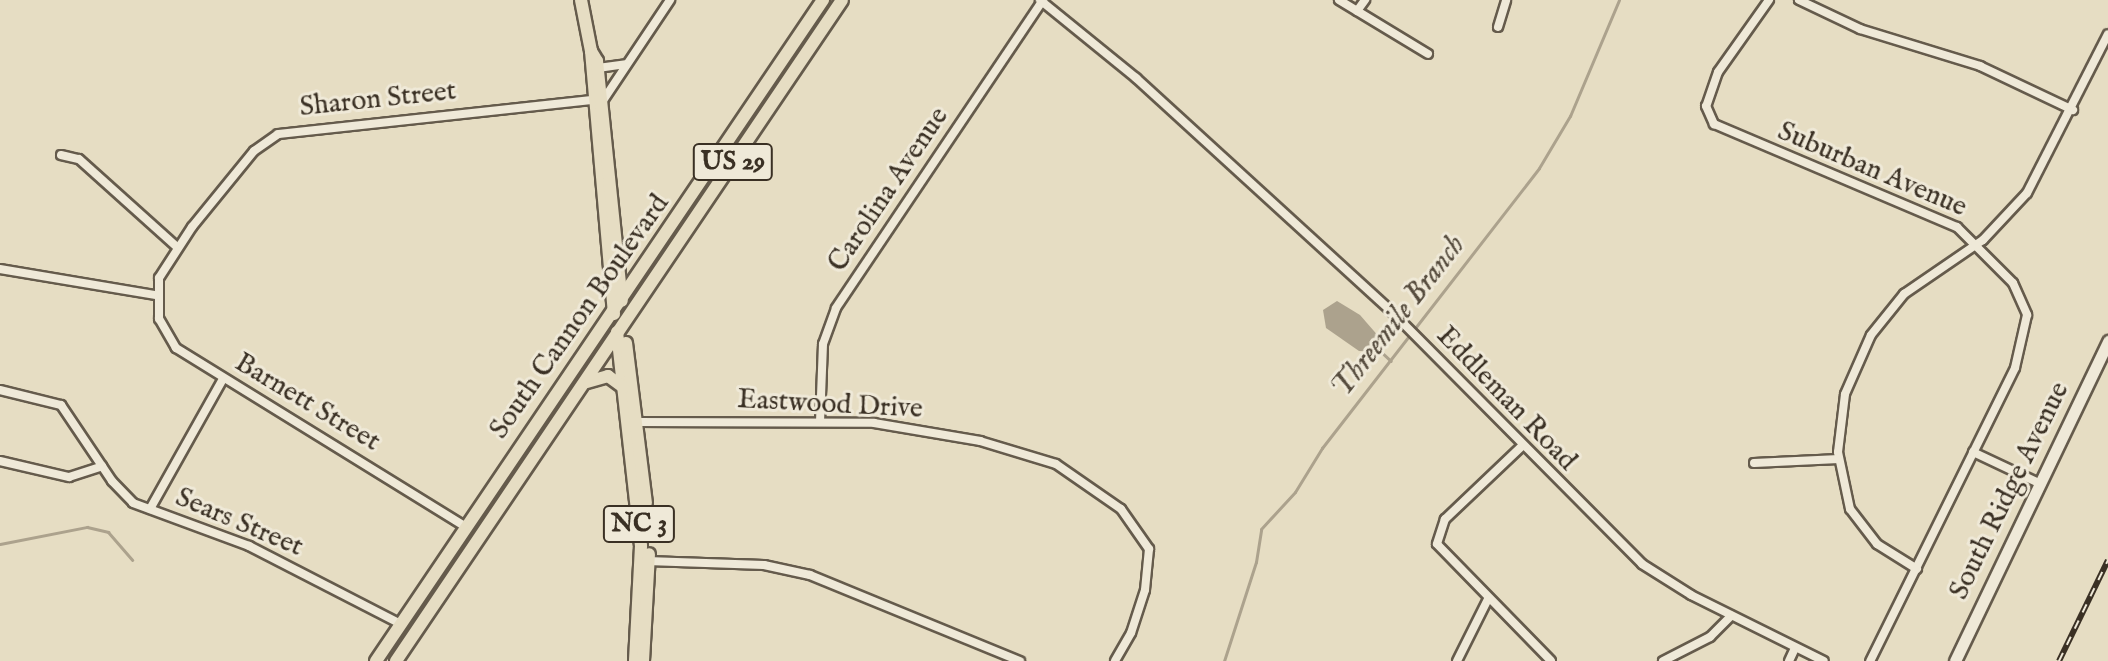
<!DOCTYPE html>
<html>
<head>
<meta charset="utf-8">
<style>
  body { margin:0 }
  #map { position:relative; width:2108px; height:661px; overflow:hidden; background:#e6ddc3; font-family:"IM FELL English",serif }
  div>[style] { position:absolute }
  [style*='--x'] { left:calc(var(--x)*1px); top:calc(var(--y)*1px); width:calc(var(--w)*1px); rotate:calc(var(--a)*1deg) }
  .water>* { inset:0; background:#aca28d }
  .stream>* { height:3px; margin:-1.5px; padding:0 1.5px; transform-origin:1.5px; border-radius:1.5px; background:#aca28d }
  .roads { filter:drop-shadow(2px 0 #655b4c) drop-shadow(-2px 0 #655b4c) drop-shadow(0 2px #655b4c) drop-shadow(0 -2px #655b4c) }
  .street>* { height:8px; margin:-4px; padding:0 4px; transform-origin:4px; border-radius:4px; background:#efe9d8 }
  .secondary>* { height:11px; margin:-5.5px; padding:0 5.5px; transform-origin:5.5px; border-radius:5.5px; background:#efe9d8 }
  .primary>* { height:12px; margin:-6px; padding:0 6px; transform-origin:6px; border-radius:6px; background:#e6ddc3 }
  .rail>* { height:6px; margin-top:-3px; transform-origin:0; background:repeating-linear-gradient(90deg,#efe9d8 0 9px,#3a3024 0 18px); box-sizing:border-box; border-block:2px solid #3a3024 }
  span { translate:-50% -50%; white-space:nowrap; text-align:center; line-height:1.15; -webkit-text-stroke:6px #efe9d8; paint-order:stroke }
  .shield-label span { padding:2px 6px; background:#efe9d8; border:2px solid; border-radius:6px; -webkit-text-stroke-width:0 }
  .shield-label { font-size:26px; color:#3a3024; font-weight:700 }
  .street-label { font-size:28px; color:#3a3024 }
  .water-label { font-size:30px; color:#564c3e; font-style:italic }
</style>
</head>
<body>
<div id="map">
  <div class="water">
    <i style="clip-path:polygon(1337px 301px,1360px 315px,1380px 338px,1381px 352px,1359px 351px,1326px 328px,1323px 310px)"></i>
  </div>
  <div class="stream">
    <i style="--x:1379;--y:350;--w:16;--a:43"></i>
    <i style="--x:0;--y:544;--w:89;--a:-11.1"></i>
    <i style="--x:87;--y:527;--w:22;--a:13"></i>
    <i style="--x:108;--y:532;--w:37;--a:49"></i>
    <i style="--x:1224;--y:661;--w:104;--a:-72.1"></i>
    <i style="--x:1256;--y:562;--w:33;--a:-81"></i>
    <i style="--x:1261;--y:529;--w:50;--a:-47.4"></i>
    <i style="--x:1295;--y:492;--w:52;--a:-58.5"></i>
    <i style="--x:1322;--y:448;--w:354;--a:-52.2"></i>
    <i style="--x:1539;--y:168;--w:61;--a:-59.2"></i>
    <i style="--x:1570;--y:116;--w:126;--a:-67.1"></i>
  </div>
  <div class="roads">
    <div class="street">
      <i style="--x:1040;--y:0;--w:124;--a:39.1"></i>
      <i style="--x:1136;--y:78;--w:347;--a:42.4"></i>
      <i style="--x:1392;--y:312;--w:355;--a:45.2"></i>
      <i style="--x:1642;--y:564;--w:58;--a:32.3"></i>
      <i style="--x:1691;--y:595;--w:148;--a:26.4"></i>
      <i style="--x:1339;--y:0;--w:104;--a:31.2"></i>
      <i style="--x:1769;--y:0;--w:88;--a:125.3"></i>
      <i style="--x:1718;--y:72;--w:36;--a:109"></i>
      <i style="--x:1706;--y:106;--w:20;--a:66"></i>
      <i style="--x:1714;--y:124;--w:264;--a:23"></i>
      <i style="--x:1957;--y:227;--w:79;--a:45"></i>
      <i style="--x:2013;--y:283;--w:35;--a:66"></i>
      <i style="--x:2027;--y:315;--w:54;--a:102.8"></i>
      <i style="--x:2015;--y:368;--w:327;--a:116.3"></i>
      <i style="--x:1799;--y:0;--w:68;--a:25.4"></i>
      <i style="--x:1860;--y:29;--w:126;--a:17.1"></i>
      <i style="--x:1980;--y:66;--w:103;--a:25.3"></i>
      <i style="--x:1357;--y:11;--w:14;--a:-54"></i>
      <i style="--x:1498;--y:27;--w:28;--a:-73"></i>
      <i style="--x:598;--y:68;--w:28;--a:-8"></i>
      <i style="--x:602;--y:102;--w:123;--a:-56.3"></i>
      <i style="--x:61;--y:155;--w:18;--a:13"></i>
      <i style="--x:79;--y:159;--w:132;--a:41.9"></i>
      <i style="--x:0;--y:269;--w:158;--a:9.5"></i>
      <i style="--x:0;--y:390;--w:63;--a:13.8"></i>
      <i style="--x:61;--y:405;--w:92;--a:56.1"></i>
      <i style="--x:112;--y:481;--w:30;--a:46"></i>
      <i style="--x:133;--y:503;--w:124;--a:20.3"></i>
      <i style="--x:249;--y:546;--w:171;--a:27.2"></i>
      <i style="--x:636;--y:422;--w:238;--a:0.2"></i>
      <i style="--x:874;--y:423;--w:108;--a:9.6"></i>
      <i style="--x:980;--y:441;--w:79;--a:16.8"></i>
      <i style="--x:1056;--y:464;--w:79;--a:34.7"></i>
      <i style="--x:1121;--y:509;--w:49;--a:55"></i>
      <i style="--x:1149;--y:549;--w:41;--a:95.6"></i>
      <i style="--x:1145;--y:590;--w:45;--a:108"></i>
      <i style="--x:1131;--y:633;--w:32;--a:120"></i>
      <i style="--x:820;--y:422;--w:78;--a:-87.8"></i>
      <i style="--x:823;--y:344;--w:38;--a:-70"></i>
      <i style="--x:836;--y:308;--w:371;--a:-56.1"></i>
      <i style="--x:1521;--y:447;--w:105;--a:136.5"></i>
      <i style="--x:1445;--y:519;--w:26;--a:108"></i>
      <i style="--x:1437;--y:544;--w:163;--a:45.7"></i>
      <i style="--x:1973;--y:452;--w:73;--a:25.2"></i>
      <i style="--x:0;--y:461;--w:71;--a:13.1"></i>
      <i style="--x:69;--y:477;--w:35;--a:-18"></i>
      <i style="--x:1754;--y:463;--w:85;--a:-2.7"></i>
      <i style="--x:150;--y:509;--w:149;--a:-60.7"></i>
      <i style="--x:466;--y:527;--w:341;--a:-148.3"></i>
      <i style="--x:176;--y:348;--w:34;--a:-120"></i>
      <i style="--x:159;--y:319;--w:41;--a:-90"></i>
      <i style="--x:159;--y:278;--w:61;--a:-57.1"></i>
      <i style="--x:192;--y:227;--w:98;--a:-50.8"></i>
      <i style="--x:254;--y:151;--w:29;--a:-35"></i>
      <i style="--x:278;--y:134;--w:316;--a:-6.2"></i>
      <i style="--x:647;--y:561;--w:117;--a:2"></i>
      <i style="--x:764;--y:565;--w:47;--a:12.3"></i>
      <i style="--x:810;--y:575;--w:227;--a:22.3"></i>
      <i style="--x:1917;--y:569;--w:47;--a:-148"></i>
      <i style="--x:1877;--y:544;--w:44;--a:-127.6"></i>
      <i style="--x:1850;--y:509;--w:58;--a:-101.9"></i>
      <i style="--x:1838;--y:452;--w:58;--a:-83.1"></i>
      <i style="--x:1845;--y:394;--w:64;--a:-66.2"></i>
      <i style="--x:1871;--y:335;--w:53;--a:-51.2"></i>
      <i style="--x:1904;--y:294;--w:96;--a:-34.4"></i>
      <i style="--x:1983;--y:240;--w:64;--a:-46.9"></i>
      <i style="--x:2027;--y:193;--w:178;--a:-63"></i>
      <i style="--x:1457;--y:661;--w:69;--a:-63.4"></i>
      <i style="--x:1663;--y:661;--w:53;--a:-27.1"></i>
      <i style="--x:1710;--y:637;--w:30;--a:-45"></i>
      <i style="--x:1789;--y:661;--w:14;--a:-65"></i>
    </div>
    <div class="secondary">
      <i style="--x:1955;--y:661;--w:355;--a:-64.4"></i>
    </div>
    <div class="primary">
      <i style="--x:581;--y:0;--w:52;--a:78.9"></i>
      <i style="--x:591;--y:51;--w:264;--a:85"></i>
      <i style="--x:591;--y:51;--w:12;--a:59"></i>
      <i style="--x:597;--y:61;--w:241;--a:84.1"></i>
      <i style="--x:617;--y:332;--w:215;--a:83.6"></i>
      <i style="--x:641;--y:546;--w:115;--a:93"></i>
      <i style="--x:626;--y:343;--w:161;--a:82.9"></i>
      <i style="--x:587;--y:382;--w:22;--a:-16"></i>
      <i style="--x:608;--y:376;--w:19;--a:36"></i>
      <i style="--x:376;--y:661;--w:798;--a:-55.93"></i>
      <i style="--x:396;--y:661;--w:797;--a:-55.99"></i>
      <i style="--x:643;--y:661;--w:107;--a:-86.8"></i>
    </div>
  </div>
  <div class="rail">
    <i style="--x:2059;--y:661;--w:112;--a:-64.1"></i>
  </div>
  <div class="shield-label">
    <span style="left:733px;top:162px">US 29</span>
    <span style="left:639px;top:524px">NC 3</span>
  </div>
  <div class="street-label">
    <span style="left:378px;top:100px;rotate:-6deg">Sharon Street</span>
    <span style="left:1872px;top:170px;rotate:23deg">Suburban Avenue</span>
    <span style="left:889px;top:190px;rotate:-56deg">Carolina Avenue</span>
    <span style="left:580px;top:317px;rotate:-55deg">South Cannon Boulevard</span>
    <span style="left:1506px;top:399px;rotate:46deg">Eddleman Road</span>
    <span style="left:307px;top:403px;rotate:31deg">Barnett Street</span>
    <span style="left:830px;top:405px;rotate:3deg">Eastwood Drive</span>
    <span style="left:2010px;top:491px;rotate:-64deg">South Ridge Avenue</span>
    <span style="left:239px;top:523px;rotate:23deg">Sears Street</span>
  </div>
  <div class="water-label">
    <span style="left:1399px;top:317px;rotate:-52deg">Threemile Branch</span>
  </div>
</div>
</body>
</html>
